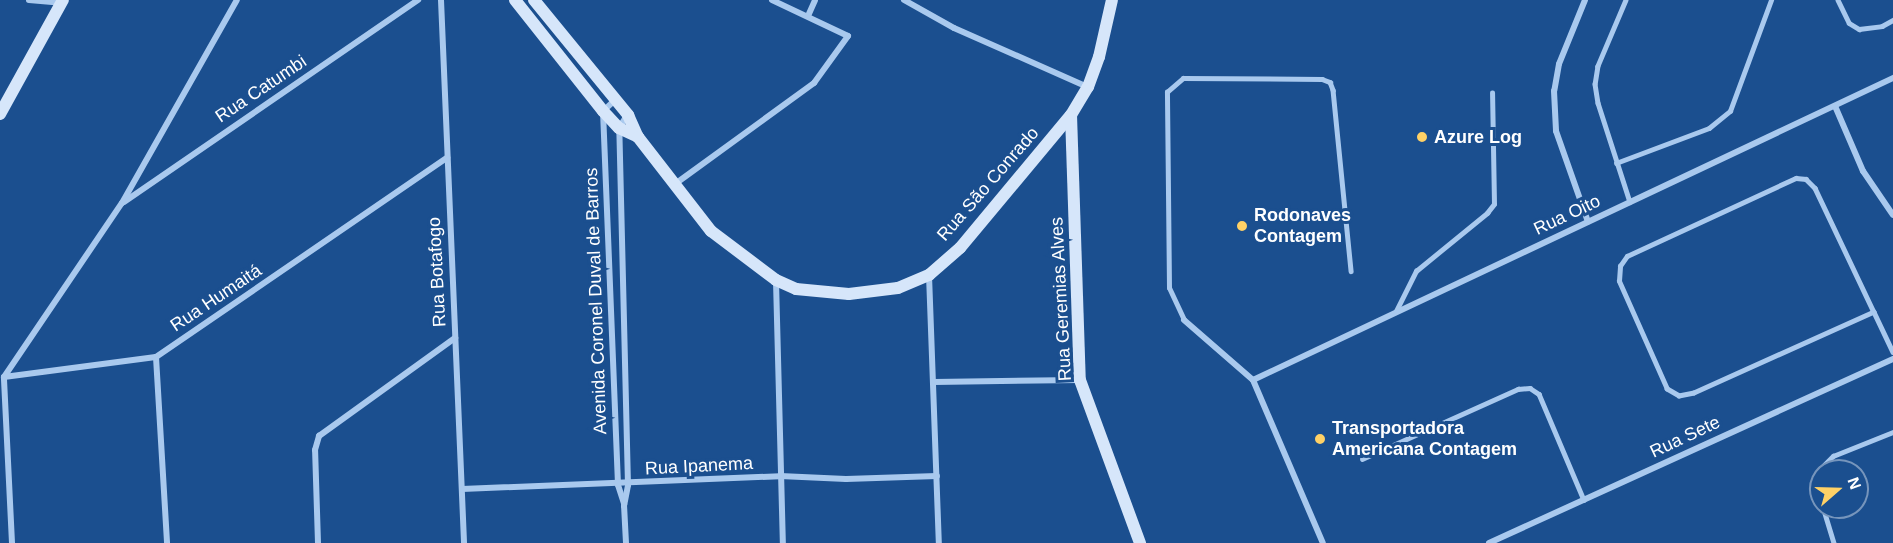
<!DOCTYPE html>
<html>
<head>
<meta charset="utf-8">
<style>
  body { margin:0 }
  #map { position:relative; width:1893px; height:543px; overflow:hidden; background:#1b4f8f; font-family:Arial,sans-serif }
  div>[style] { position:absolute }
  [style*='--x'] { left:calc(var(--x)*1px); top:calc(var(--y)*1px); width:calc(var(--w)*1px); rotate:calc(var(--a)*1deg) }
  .lane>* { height:4.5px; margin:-2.25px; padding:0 2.25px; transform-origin:2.25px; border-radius:2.25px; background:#a9c9ee }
  .street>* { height:6px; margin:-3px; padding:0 3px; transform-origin:3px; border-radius:3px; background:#a9c9ee }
  .secondary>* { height:12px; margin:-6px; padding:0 6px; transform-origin:6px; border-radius:6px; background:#d6e6fa }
  .dots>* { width:16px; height:16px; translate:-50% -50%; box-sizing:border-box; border:3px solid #1b4f8f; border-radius:50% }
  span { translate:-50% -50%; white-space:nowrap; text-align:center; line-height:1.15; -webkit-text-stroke:6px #1b4f8f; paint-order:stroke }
  .street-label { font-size:18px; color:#fff }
  .poi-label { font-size:18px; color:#fff; font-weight:700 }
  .left { translate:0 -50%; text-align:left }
  .north { position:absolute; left:1809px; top:459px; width:60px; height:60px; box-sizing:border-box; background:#1b4f8f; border:2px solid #7695bc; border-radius:50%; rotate:70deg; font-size:16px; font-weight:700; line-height:24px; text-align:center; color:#fff }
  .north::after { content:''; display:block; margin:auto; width:21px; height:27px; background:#ffd166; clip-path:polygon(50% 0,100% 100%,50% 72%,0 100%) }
</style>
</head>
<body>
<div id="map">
  <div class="lane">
    <i style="--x:1626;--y:0;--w:72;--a:113"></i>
    <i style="--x:1598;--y:66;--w:18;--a:99"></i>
    <i style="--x:1595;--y:84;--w:19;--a:81"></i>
    <i style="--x:1598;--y:103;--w:104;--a:72.1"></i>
    <i style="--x:1838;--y:0;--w:25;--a:64"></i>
    <i style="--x:1849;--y:23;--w:12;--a:31"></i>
    <i style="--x:1859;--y:29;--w:23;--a:-7"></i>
    <i style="--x:1882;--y:26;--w:13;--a:-29"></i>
    <i style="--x:1616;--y:163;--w:99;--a:-20.6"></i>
    <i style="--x:1709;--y:128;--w:27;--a:-39"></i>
    <i style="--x:1730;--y:111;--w:118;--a:-69.7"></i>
    <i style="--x:1396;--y:311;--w:45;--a:-63.4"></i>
    <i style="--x:1416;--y:271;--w:92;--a:-39.2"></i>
    <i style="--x:1487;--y:213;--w:11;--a:-52"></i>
    <i style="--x:1494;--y:204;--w:111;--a:-91"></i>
    <i style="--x:1874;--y:312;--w:197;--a:155.8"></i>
    <i style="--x:1694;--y:393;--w:15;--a:169"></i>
    <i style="--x:1679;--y:396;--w:14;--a:-150"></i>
    <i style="--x:1667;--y:389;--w:118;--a:-114"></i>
    <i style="--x:1619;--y:281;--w:15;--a:-86"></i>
    <i style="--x:1620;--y:266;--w:12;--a:-55"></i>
    <i style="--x:1627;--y:256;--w:186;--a:-24.8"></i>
    <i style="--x:1796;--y:178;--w:10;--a:6"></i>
    <i style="--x:1806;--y:179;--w:13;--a:45"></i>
    <i style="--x:1815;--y:188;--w:137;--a:64.6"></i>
    <i style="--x:1874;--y:312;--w:44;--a:64.6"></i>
    <i style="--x:1184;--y:320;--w:35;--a:-115"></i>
    <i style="--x:1169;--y:288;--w:196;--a:-90.6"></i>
    <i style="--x:1167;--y:92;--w:21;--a:-41"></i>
    <i style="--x:1183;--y:78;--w:139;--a:0.4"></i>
    <i style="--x:1322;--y:79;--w:9;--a:21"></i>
    <i style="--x:1330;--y:82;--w:9;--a:69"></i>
    <i style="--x:1333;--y:90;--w:182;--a:84.3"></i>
    <i style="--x:1362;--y:459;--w:171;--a:-24.2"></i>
    <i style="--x:1518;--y:389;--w:12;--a:-5"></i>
    <i style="--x:1530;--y:388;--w:11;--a:34"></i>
    <i style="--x:1539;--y:394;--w:115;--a:67"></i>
    <i style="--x:1821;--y:502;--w:18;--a:-103"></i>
    <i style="--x:1817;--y:484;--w:16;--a:-76"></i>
    <i style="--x:1821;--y:468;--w:17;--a:-45"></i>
    <i style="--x:1833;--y:456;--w:65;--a:-21.8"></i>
    <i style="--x:1823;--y:507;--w:38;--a:73"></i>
  </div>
  <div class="street">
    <i style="--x:29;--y:0;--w:32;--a:5"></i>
    <i style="--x:441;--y:0;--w:543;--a:87.57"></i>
    <i style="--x:904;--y:0;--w:57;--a:29.2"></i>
    <i style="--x:954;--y:28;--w:146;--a:23.8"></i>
    <i style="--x:1585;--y:0;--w:69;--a:112.1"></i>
    <i style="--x:1559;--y:64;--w:27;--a:100"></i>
    <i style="--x:1554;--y:91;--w:40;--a:87.1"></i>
    <i style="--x:1556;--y:131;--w:96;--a:70.6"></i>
    <i style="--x:808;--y:16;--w:17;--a:-66"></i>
    <i style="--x:615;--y:100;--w:16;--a:137"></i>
    <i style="--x:603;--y:111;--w:374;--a:87.7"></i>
    <i style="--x:618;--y:485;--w:20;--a:72"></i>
    <i style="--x:1835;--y:106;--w:71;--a:66.7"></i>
    <i style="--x:1863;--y:171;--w:53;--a:55.7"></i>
    <i style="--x:675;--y:184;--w:172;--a:-36"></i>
    <i style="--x:814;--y:83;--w:58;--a:-54.1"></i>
    <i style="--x:848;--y:36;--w:84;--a:-154.7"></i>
    <i style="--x:124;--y:202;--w:357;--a:-34.5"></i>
    <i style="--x:929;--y:275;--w:268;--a:87.9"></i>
    <i style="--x:776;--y:281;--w:262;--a:88.5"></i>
    <i style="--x:1184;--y:320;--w:91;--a:41"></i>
    <i style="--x:1253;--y:380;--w:177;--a:66.8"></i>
    <i style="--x:156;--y:357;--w:186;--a:86.6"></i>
    <i style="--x:4;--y:377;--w:153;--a:-7.5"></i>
    <i style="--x:156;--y:357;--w:353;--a:-34.4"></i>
    <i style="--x:1253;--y:380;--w:708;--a:-25.26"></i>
    <i style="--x:934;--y:382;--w:146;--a:-0.8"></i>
    <i style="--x:462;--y:489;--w:318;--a:-2.3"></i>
    <i style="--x:780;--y:476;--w:66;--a:2.6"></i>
    <i style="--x:846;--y:479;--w:91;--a:-1.9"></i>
    <i style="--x:12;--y:543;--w:166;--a:-92.8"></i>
    <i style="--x:4;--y:377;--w:210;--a:-55.9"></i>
    <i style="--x:122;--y:203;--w:233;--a:-60.5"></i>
    <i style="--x:318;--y:543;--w:93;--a:-91.8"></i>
    <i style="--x:315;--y:450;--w:15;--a:-74"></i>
    <i style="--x:319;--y:436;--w:168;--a:-35.8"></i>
    <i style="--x:626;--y:543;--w:37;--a:-93"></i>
    <i style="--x:624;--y:506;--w:21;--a:-79"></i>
    <i style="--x:628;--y:485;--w:357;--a:-91.4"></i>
    <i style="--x:619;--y:128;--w:15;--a:-58"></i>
    <i style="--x:1489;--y:543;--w:444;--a:-24.5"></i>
  </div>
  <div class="secondary">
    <i style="--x:515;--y:0;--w:142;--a:51.6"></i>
    <i style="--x:603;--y:111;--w:23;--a:47"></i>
    <i style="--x:619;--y:128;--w:21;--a:25"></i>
    <i style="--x:534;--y:0;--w:149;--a:50.7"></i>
    <i style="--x:628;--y:115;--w:24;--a:66"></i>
    <i style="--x:638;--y:137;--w:119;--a:52.2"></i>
    <i style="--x:711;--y:231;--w:81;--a:37"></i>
    <i style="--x:776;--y:280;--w:22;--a:24"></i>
    <i style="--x:796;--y:289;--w:53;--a:5.4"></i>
    <i style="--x:849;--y:294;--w:49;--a:-7"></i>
    <i style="--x:898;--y:288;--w:34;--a:-23"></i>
    <i style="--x:929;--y:275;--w:41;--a:-41.1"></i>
    <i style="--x:960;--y:248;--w:173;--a:-50.2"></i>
    <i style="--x:1071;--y:115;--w:33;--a:-59"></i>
    <i style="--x:1088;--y:87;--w:32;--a:-70"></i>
    <i style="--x:1099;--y:57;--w:58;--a:-77.2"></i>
    <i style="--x:0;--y:114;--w:130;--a:-61.1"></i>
    <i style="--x:1071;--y:115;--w:265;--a:88.1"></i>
    <i style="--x:1080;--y:380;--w:174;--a:69.8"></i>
  </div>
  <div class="dots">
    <i style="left:1422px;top:137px;background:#ffd166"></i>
    <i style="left:1242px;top:226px;background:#ffd166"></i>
    <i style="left:1320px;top:439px;background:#ffd166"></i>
  </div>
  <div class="street-label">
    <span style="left:261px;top:89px;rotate:-34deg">Rua Catumbi</span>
    <span style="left:988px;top:184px;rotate:-49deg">Rua São Conrado</span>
    <span style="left:1567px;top:215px;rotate:-25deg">Rua Oito</span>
    <span style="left:437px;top:272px;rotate:-93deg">Rua Botafogo</span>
    <span style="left:216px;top:298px;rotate:-34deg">Rua Humaitá</span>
    <span style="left:1061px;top:299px;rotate:-93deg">Rua Geremias Alves</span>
    <span style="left:596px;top:301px;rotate:-92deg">Avenida Coronel Duval de Barros</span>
    <span style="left:1685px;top:437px;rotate:-25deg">Rua Sete</span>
    <span style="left:699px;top:466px;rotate:-3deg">Rua Ipanema</span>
  </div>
  <div class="poi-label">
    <span class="left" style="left:1434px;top:137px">Azure Log</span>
    <span class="left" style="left:1254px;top:226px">Rodonaves<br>Contagem</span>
    <span class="left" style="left:1332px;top:439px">Transportadora<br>Americana Contagem</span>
  </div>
  <div class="north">N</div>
</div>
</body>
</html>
